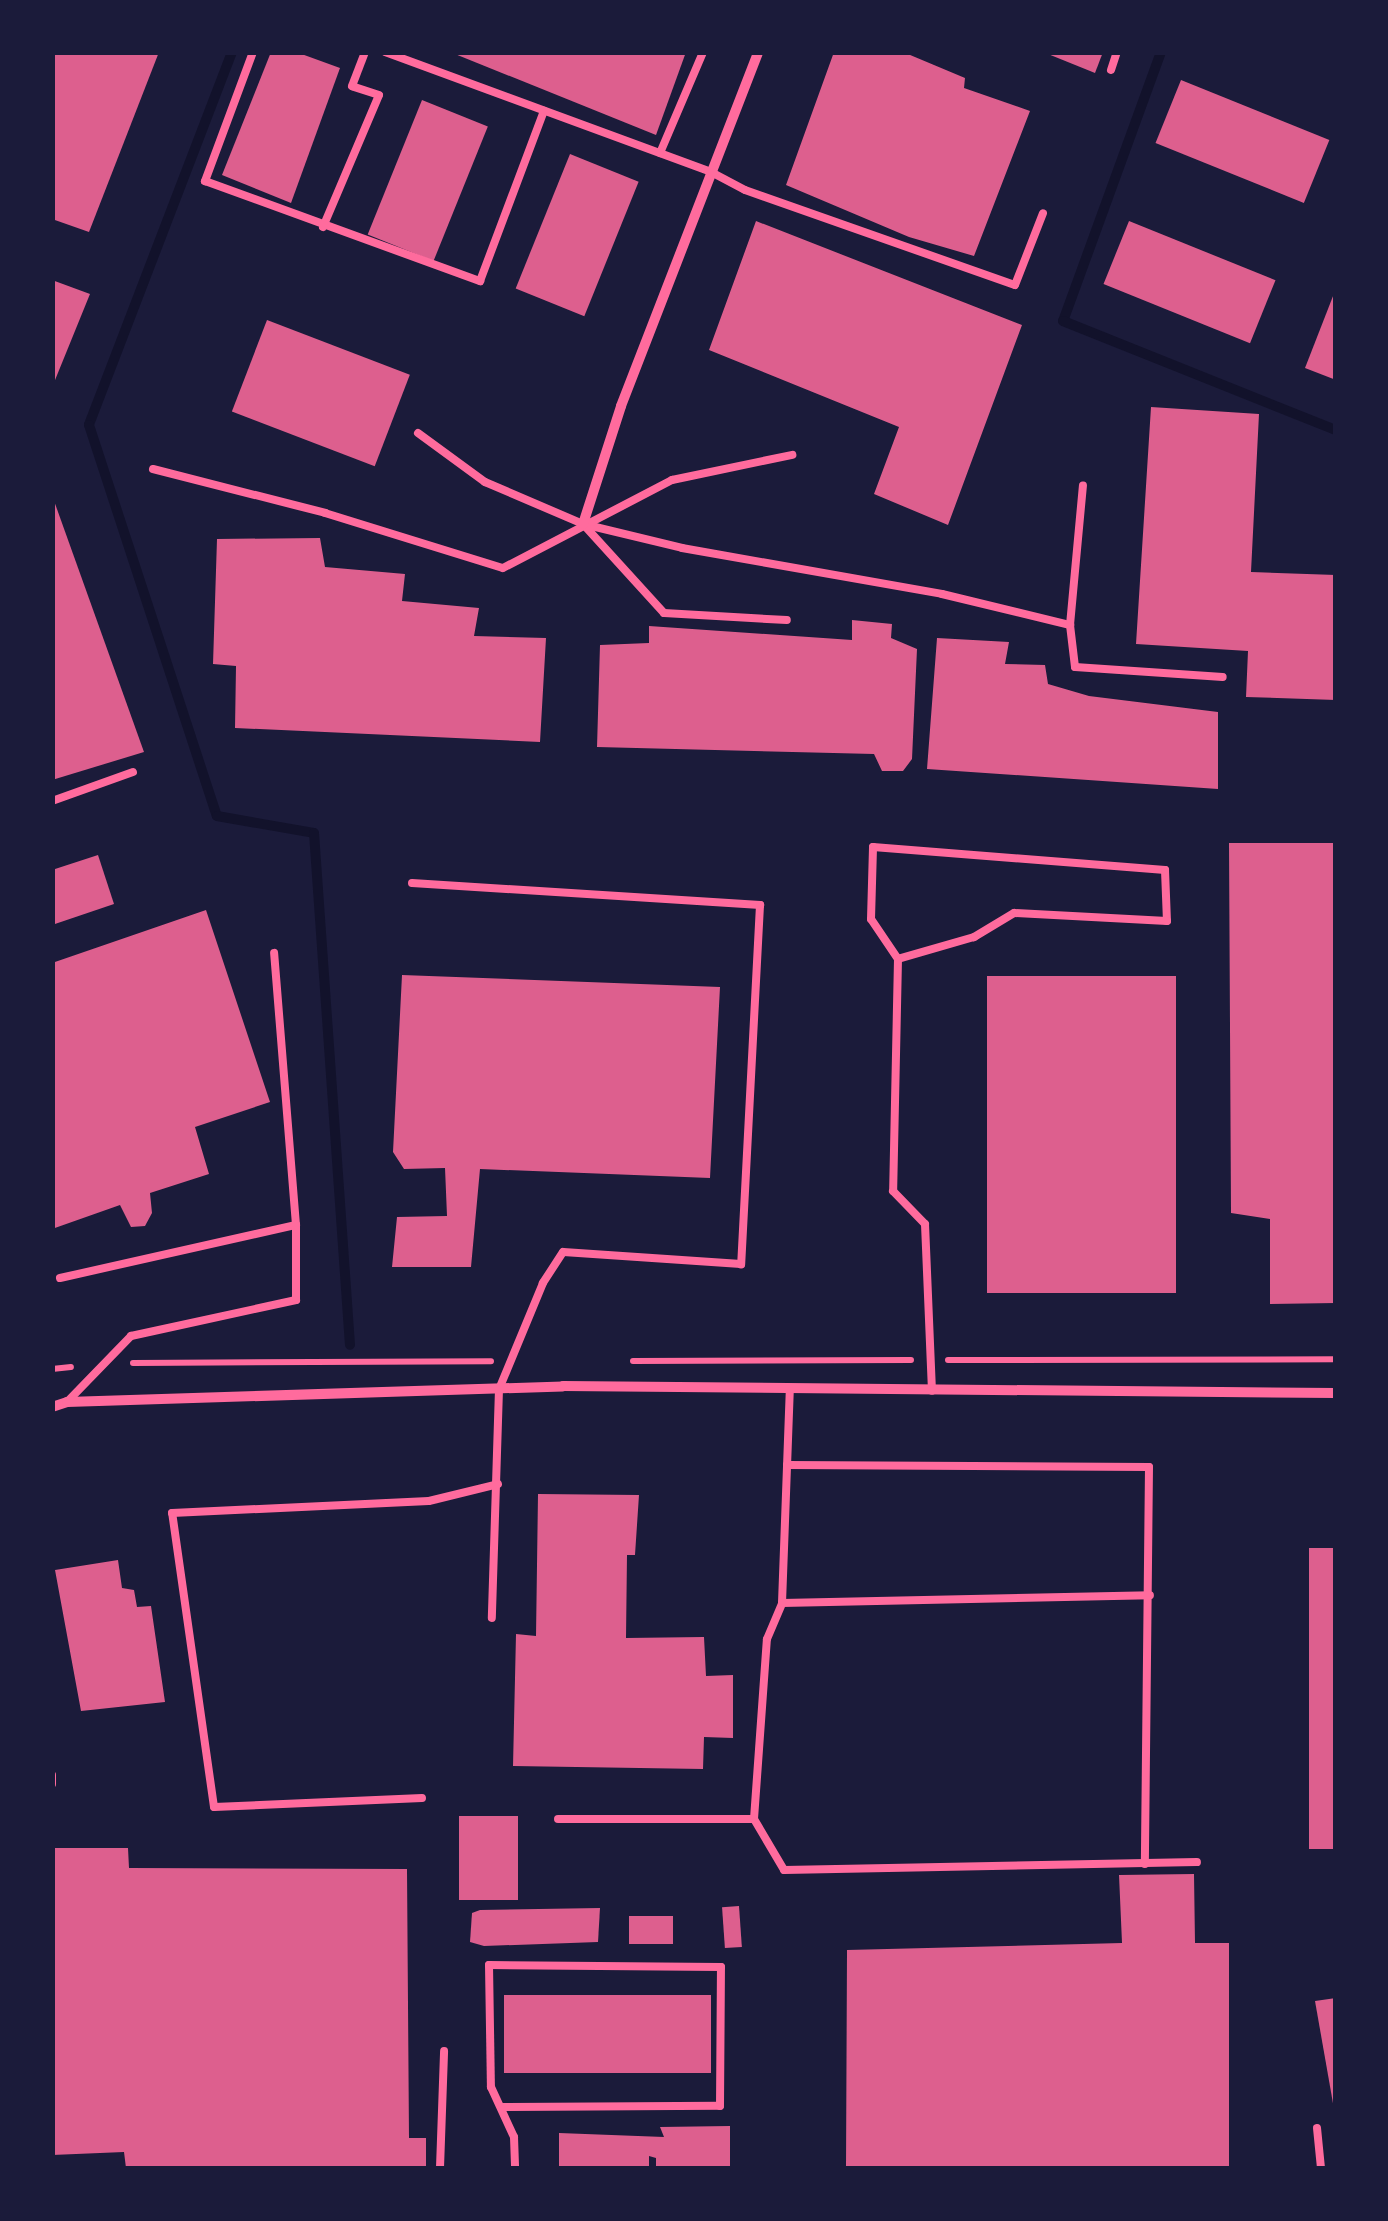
<!DOCTYPE html>
<html>
<head>
<meta charset="utf-8">
<style>
  body { margin:0 }
  #map { position:relative; width:1388px; height:2221px; overflow:hidden; background:#1b1b3a; font-family:"Source Sans 3",sans-serif }
  div>[style] { position:absolute }
  [style*='--x'] { left:calc(var(--x)*1px); top:calc(var(--y)*1px); width:calc(var(--w)*1px); rotate:calc(var(--a)*1deg) }
  .stream>* { height:10px; margin:-5px; padding:0 5px; transform-origin:5px; border-radius:5px; background:#12122b }
  .building>* { inset:0; background:#dd5f8e; transform-origin:0 0 }
  .path>* { height:6px; margin:-3px; padding:0 3px; transform-origin:3px; border-radius:3px; background:#ff6b9d }
  .service>* { height:8px; margin:-4px; padding:0 4px; transform-origin:4px; border-radius:4px; background:#ff6b9d }
  .minor>* { height:10px; margin:-5px; padding:0 5px; transform-origin:5px; border-radius:5px; background:#ff6b9d }
  span { translate:-50% -50%; white-space:nowrap; text-align:center; line-height:1.15; -webkit-text-stroke:8px #1b1b3a; paint-order:stroke }
  .frame { position:absolute; inset:0; border:55px solid #1b1b3a; pointer-events:none }
</style>
</head>
<body>
<div id="map">
  <div class="stream">
    <i style="--x:232;--y:52;--w:399;--a:111"></i>
    <i style="--x:89;--y:425;--w:411;--a:71.9"></i>
    <i style="--x:217;--y:816;--w:98;--a:9.9"></i>
    <i style="--x:314;--y:833;--w:513;--a:85.98"></i>
    <i style="--x:1161;--y:52;--w:286;--a:110"></i>
    <i style="--x:1063;--y:321;--w:294;--a:21.8"></i>
  </div>
  <div class="building">
    <i style="clip-path:polygon(52px 52px,159px 52px,89px 232px,52px 219px)"></i>
    <i style="clip-path:polygon(271px 52px,296px 52px,340px 68px,291px 203px,222px 175px)"></i>
    <i style="clip-path:polygon(450px 52px,686px 52px,656px 135px)"></i>
    <i style="clip-path:polygon(834px 52px,903px 52px,965px 78px,964px 88px,1030px 111px,974px 256px,909px 237px,786px 185px)"></i>
    <i style="clip-path:polygon(1043px 52px,1103px 52px,1095px 73px)"></i>
    <i style="left:1181px;top:80px;width:160px;height:68px;rotate:22deg"></i>
    <i style="left:422px;top:100px;width:71px;height:145px;rotate:22deg"></i>
    <i style="left:570px;top:154px;width:74px;height:145px;rotate:22deg"></i>
    <i style="clip-path:polygon(756px 221px,1022px 325px,948px 525px,874px 494px,899px 427px,709px 350px)"></i>
    <i style="left:1129px;top:221px;width:158px;height:68px;rotate:22deg"></i>
    <i style="clip-path:polygon(52px 280px,90px 294px,53px 385px,52px 385px)"></i>
    <i style="clip-path:polygon(1335px 291px,1336px 291px,1336px 380px,1305px 368px)"></i>
    <i style="left:267px;top:320px;width:153px;height:98px;rotate:21deg"></i>
    <i style="clip-path:polygon(1151px 407px,1259px 414px,1251px 572px,1336px 575px,1336px 700px,1246px 697px,1248px 651px,1136px 644px)"></i>
    <i style="clip-path:polygon(53px 498px,144px 752px,52px 780px,52px 499px)"></i>
    <i style="clip-path:polygon(320px 538px,325px 567px,405px 574px,402px 601px,479px 608px,474px 636px,546px 638px,540px 742px,235px 728px,236px 666px,213px 664px,217px 539px)"></i>
    <i style="clip-path:polygon(852px 620px,892px 624px,891px 638px,917px 649px,912px 759px,903px 771px,882px 771px,874px 754px,597px 747px,600px 645px,649px 643px,649px 626px,852px 640px)"></i>
    <i style="clip-path:polygon(937px 638px,1009px 642px,1005px 664px,1045px 665px,1048px 684px,1089px 696px,1218px 712px,1218px 789px,927px 769px)"></i>
    <i style="clip-path:polygon(1229px 843px,1336px 843px,1336px 1303px,1270px 1304px,1270px 1219px,1231px 1213px)"></i>
    <i style="clip-path:polygon(98px 855px,114px 904px,52px 925px,52px 870px)"></i>
    <i style="clip-path:polygon(206px 910px,270px 1102px,195px 1127px,209px 1174px,150px 1193px,152px 1213px,145px 1226px,131px 1227px,120px 1205px,52px 1229px,52px 963px)"></i>
    <i style="clip-path:polygon(402px 975px,720px 987px,710px 1178px,480px 1169px,471px 1267px,392px 1267px,397px 1217px,447px 1216px,445px 1168px,404px 1169px,393px 1152px)"></i>
    <i style="left:987px;top:976px;width:189px;height:317px"></i>
    <i style="clip-path:polygon(538px 1494px,639px 1495px,635px 1555px,627px 1555px,626px 1638px,704px 1637px,706px 1676px,733px 1675px,733px 1738px,704px 1737px,703px 1769px,513px 1766px,516px 1634px,536px 1636px)"></i>
    <i style="left:1309px;top:1548px;width:27px;height:301px"></i>
    <i style="clip-path:polygon(118px 1560px,122px 1588px,134px 1590px,137px 1607px,151px 1606px,165px 1702px,81px 1711px,55px 1570px)"></i>
    <i style="left:518px;top:1816px;width:84px;height:59px;rotate:90deg"></i>
    <i style="clip-path:polygon(52px 1848px,128px 1848px,129px 1868px,407px 1869px,409px 2138px,426px 2138px,426px 2168px,126px 2168px,124px 2152px,52px 2155px)"></i>
    <i style="clip-path:polygon(1194px 1874px,1195px 1943px,1229px 1943px,1229px 2168px,846px 2168px,847px 1950px,1122px 1943px,1119px 1875px)"></i>
    <i style="left:739px;top:1906px;width:41px;height:17px;rotate:86deg"></i>
    <i style="clip-path:polygon(600px 1908px,598px 1942px,484px 1946px,470px 1942px,472px 1913px,480px 1910px)"></i>
    <i style="left:629px;top:1916px;width:44px;height:28px"></i>
    <i style="left:504px;top:1995px;width:207px;height:78px"></i>
    <i style="clip-path:polygon(1336px 1998px,1336px 2109px,1334px 2109px,1315px 2001px)"></i>
    <i style="clip-path:polygon(730px 2126px,730px 2168px,656px 2168px,656px 2158px,649px 2156px,649px 2168px,559px 2168px,559px 2133px,664px 2137px,660px 2127px)"></i>
  </div>
  <div class="path">
    <i style="--x:948;--y:1360;--w:388;--a:-0.1"></i>
    <i style="--x:633;--y:1361;--w:278;--a:-0.2"></i>
    <i style="--x:133;--y:1363;--w:358;--a:-0.3"></i>
    <i style="--x:52;--y:1369;--w:19;--a:-6"></i>
  </div>
  <div class="service">
    <i style="--x:253;--y:52;--w:138;--a:110.4"></i>
    <i style="--x:205;--y:181;--w:293;--a:20"></i>
    <i style="--x:480;--y:281;--w:182;--a:-69.4"></i>
    <i style="--x:385;--y:52;--w:347;--a:20.2"></i>
    <i style="--x:711;--y:172;--w:38;--a:28"></i>
    <i style="--x:745;--y:190;--w:286;--a:19.4"></i>
    <i style="--x:1015;--y:285;--w:77;--a:-68.7"></i>
    <i style="--x:1111;--y:70;--w:19;--a:-72"></i>
    <i style="--x:660;--y:153;--w:110;--a:-66.9"></i>
    <i style="--x:323;--y:227;--w:143;--a:-67"></i>
    <i style="--x:379;--y:95;--w:28;--a:-162"></i>
    <i style="--x:352;--y:86;--w:36;--a:-69"></i>
    <i style="--x:418;--y:433;--w:83;--a:36.2"></i>
    <i style="--x:485;--y:482;--w:107;--a:23.2"></i>
    <i style="--x:583;--y:524;--w:102;--a:13.6"></i>
    <i style="--x:682;--y:548;--w:264;--a:10"></i>
    <i style="--x:942;--y:594;--w:132;--a:13.6"></i>
    <i style="--x:1070;--y:625;--w:42;--a:83.2"></i>
    <i style="--x:1075;--y:667;--w:148;--a:3.9"></i>
    <i style="--x:153;--y:469;--w:178;--a:14.3"></i>
    <i style="--x:325;--y:513;--w:186;--a:17.2"></i>
    <i style="--x:503;--y:568;--w:191;--a:-27.5"></i>
    <i style="--x:672;--y:480;--w:123;--a:-11.8"></i>
    <i style="--x:583;--y:524;--w:120;--a:47.7"></i>
    <i style="--x:664;--y:613;--w:123;--a:3.3"></i>
    <i style="--x:1070;--y:625;--w:140;--a:-84.7"></i>
    <i style="--x:52;--y:801;--w:86;--a:-19.7"></i>
    <i style="--x:412;--y:883;--w:349;--a:3.6"></i>
    <i style="--x:760;--y:905;--w:360;--a:93"></i>
    <i style="--x:741;--y:1264;--w:178;--a:-176.1"></i>
    <i style="--x:563;--y:1252;--w:37;--a:123"></i>
    <i style="--x:543;--y:1283;--w:115;--a:112.5"></i>
    <i style="--x:499;--y:1389;--w:229;--a:91.8"></i>
    <i style="--x:898;--y:959;--w:48;--a:-124"></i>
    <i style="--x:871;--y:919;--w:72;--a:-88.4"></i>
    <i style="--x:873;--y:847;--w:293;--a:4.5"></i>
    <i style="--x:1165;--y:870;--w:51;--a:87.8"></i>
    <i style="--x:1167;--y:921;--w:153;--a:-177"></i>
    <i style="--x:1014;--y:913;--w:47;--a:149"></i>
    <i style="--x:974;--y:937;--w:79;--a:163.9"></i>
    <i style="--x:898;--y:959;--w:232;--a:91.2"></i>
    <i style="--x:893;--y:1191;--w:46;--a:45.9"></i>
    <i style="--x:925;--y:1224;--w:167;--a:87.6"></i>
    <i style="--x:60;--y:1278;--w:242;--a:-12.7"></i>
    <i style="--x:67;--y:1402;--w:92;--a:-45.9"></i>
    <i style="--x:131;--y:1336;--w:169;--a:-12.3"></i>
    <i style="--x:296;--y:1300;--w:75;--a:-90"></i>
    <i style="--x:296;--y:1225;--w:273;--a:-94.6"></i>
    <i style="--x:787;--y:1465;--w:362;--a:0.3"></i>
    <i style="--x:1149;--y:1467;--w:397;--a:90.6"></i>
    <i style="--x:782;--y:1603;--w:368;--a:-1.2"></i>
    <i style="--x:52;--y:1775;--w:9;--a:90"></i>
    <i style="--x:422;--y:1798;--w:208;--a:177.5"></i>
    <i style="--x:214;--y:1807;--w:297;--a:-98.1"></i>
    <i style="--x:172;--y:1513;--w:257;--a:-2.7"></i>
    <i style="--x:429;--y:1501;--w:71;--a:-13.8"></i>
    <i style="--x:558;--y:1819;--w:196;--a:0"></i>
    <i style="--x:754;--y:1819;--w:180;--a:-85.9"></i>
    <i style="--x:767;--y:1639;--w:39;--a:-67"></i>
    <i style="--x:782;--y:1603;--w:214;--a:-87.9"></i>
    <i style="--x:754;--y:1819;--w:59;--a:59.5"></i>
    <i style="--x:784;--y:1870;--w:413;--a:-1.1"></i>
    <i style="--x:501;--y:2107;--w:219;--a:-0.3"></i>
    <i style="--x:720;--y:2106;--w:139;--a:-89.6"></i>
    <i style="--x:721;--y:1967;--w:232;--a:-179.5"></i>
    <i style="--x:489;--y:1965;--w:122;--a:89.1"></i>
    <i style="--x:491;--y:2087;--w:55;--a:65.3"></i>
    <i style="--x:514;--y:2137;--w:31;--a:88"></i>
    <i style="--x:1317;--y:2128;--w:40;--a:84.3"></i>
    <i style="--x:440;--y:2168;--w:117;--a:-88"></i>
  </div>
  <div class="minor">
    <i style="--x:583;--y:524;--w:124;--a:-72.1"></i>
    <i style="--x:621;--y:406;--w:380;--a:-68.8"></i>
    <i style="--x:52;--y:1407;--w:16;--a:-18"></i>
    <i style="--x:67;--y:1402;--w:496;--a:-1.8"></i>
    <i style="--x:563;--y:1386;--w:773;--a:0.52"></i>
  </div>
  <div class="frame"></div>
</div>
</body>
</html>
